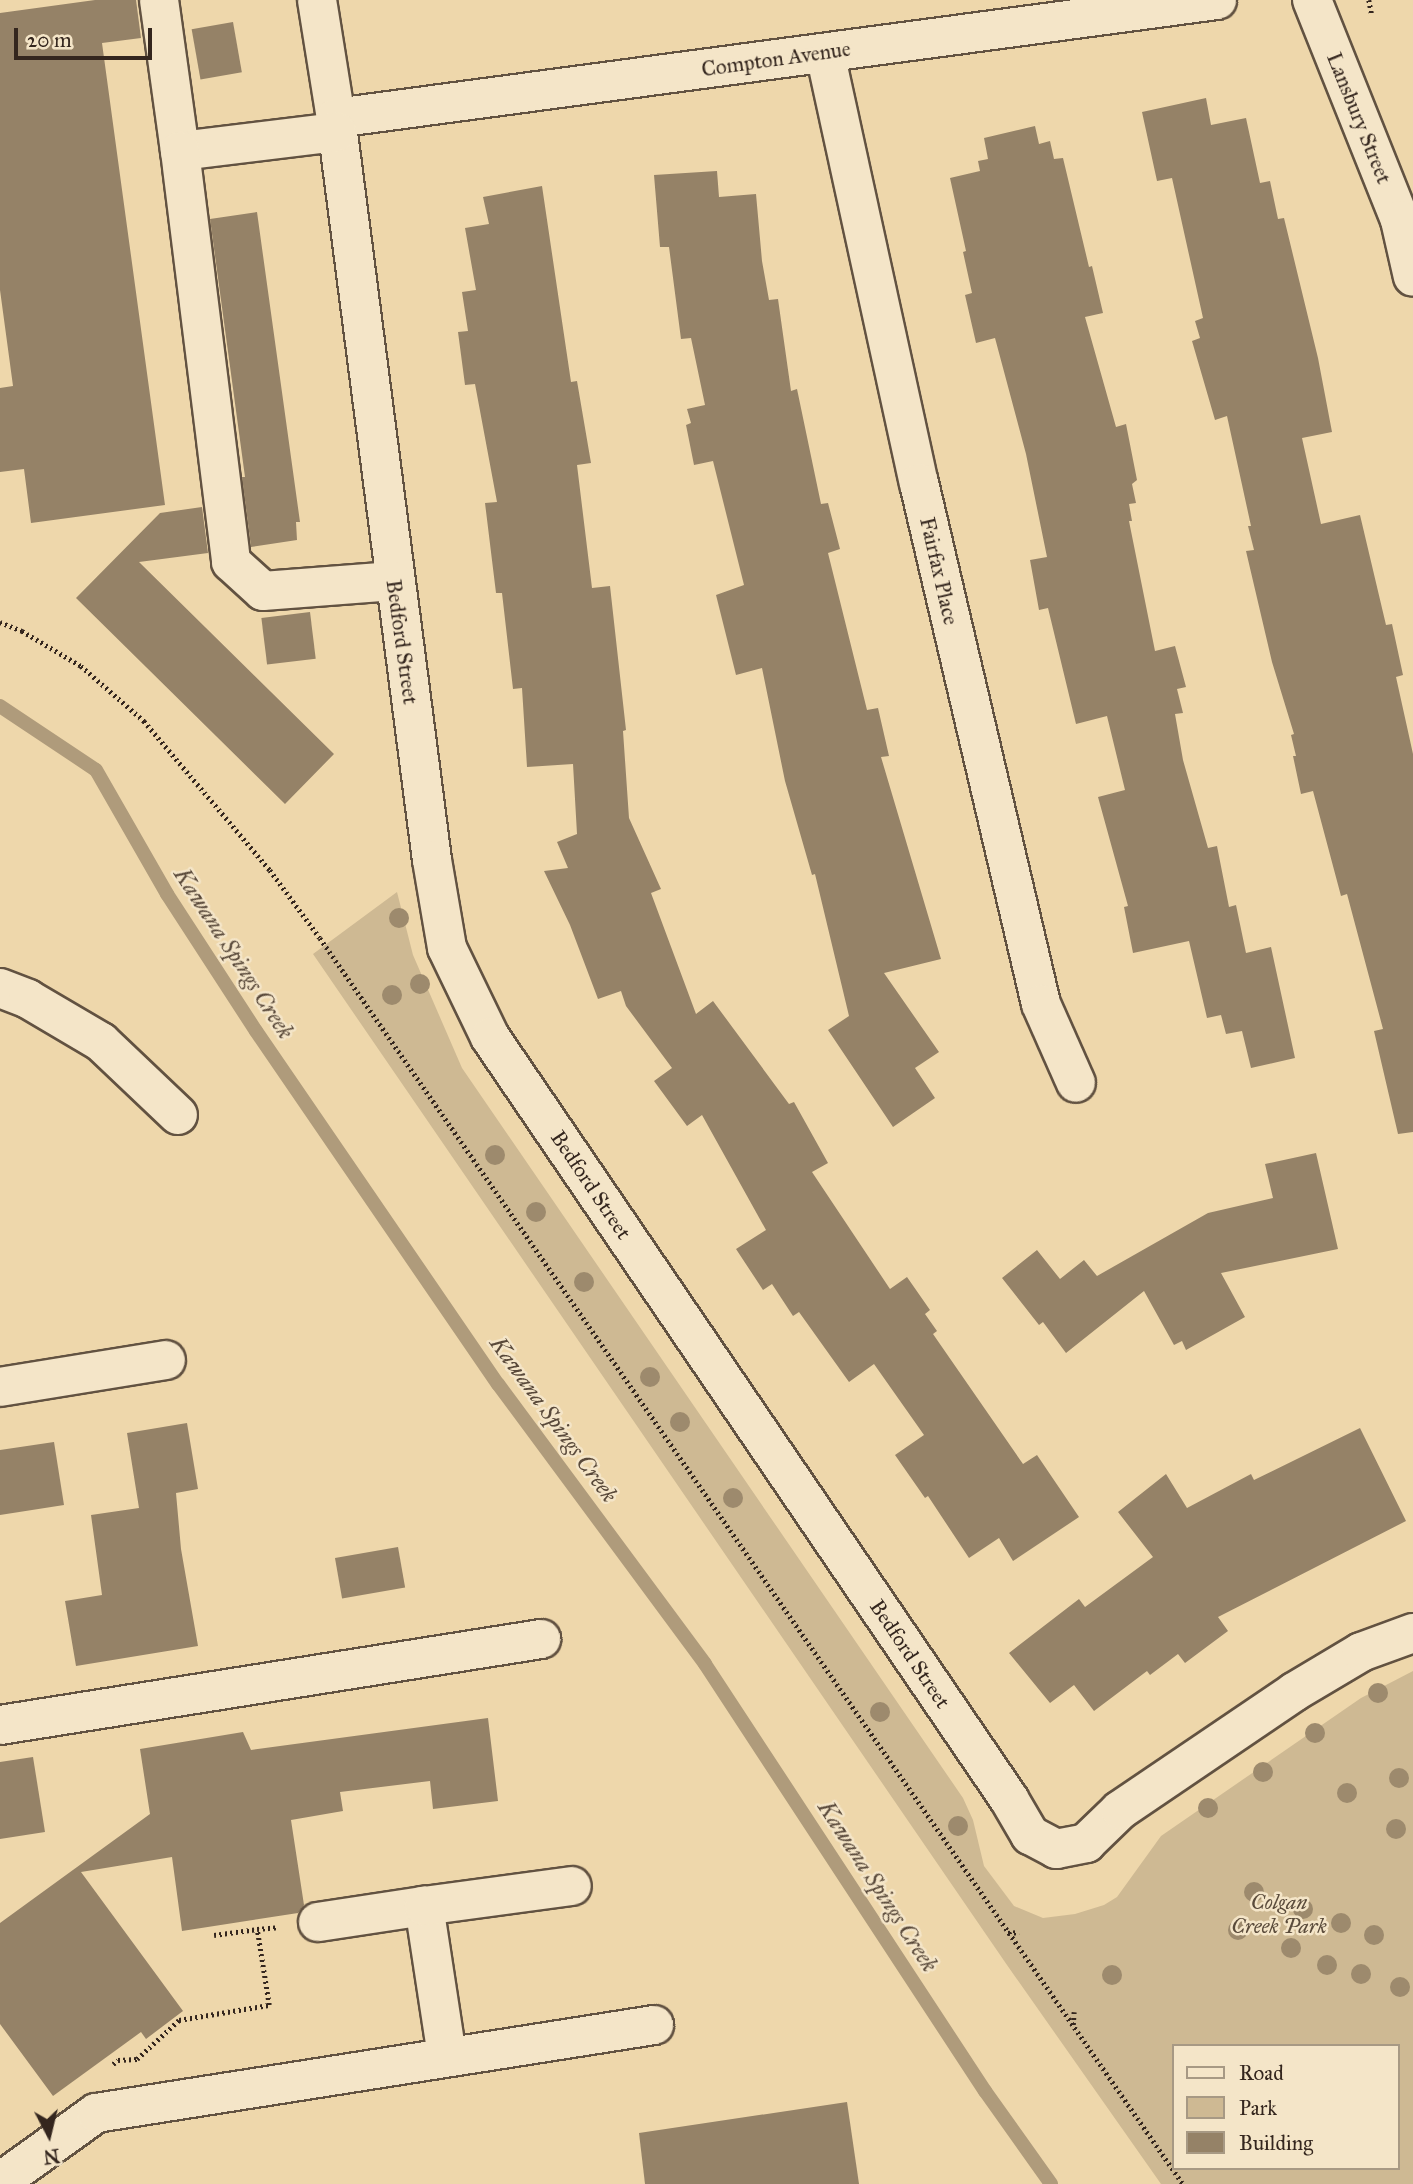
<!DOCTYPE html>
<html>
<head>
<meta charset="utf-8">
<style>
  body { margin:0 }
  #map { position:relative; width:1413px; height:2184px; overflow:hidden; background:#eed7ab; font-family:"IM FELL Great Primer",serif }
  div>[style] { position:absolute }
  [style*='--x'] { left:calc(var(--x)*1px); top:calc(var(--y)*1px); width:calc(var(--w)*1px); rotate:calc(var(--a)*1deg) }
  .green>* { inset:0; background:#ceb993 }
  .stream>* { height:14px; margin:-7px; padding:0 7px; transform-origin:7px; border-radius:7px; background:#af9b7b }
  .building>* { inset:0; background:#958267; transform-origin:0 0 }
  .path>* { height:4.5px; margin-top:-2.25px; transform-origin:0; background:repeating-linear-gradient(90deg,#34261e 0 2px,transparent 0 5.5px) }
  .roads { filter:drop-shadow(2px 0 #625241) drop-shadow(-2px 0 #625241) drop-shadow(0 2px #625241) drop-shadow(0 -2px #625241) }
  .minor>* { height:38px; margin:-19px; padding:0 19px; transform-origin:19px; border-radius:19px; background:#f4e5c8 }
  .trees>* { width:20px; height:20px; margin:-10px; border-radius:50%; background:#9d8a6d }
  span { translate:-50% -50%; white-space:nowrap; text-align:center; line-height:1.15; -webkit-text-stroke:5px #f4e5c8; paint-order:stroke }
  .street-label { font-size:21px; color:#34261e }
  .park-label { font-size:21px; color:#5a4b3b; font-style:italic }
  .water-label { font-size:23px; color:#59493a; font-style:italic }
  .legend { position:absolute; left:1172px; top:2044px; width:228px; height:126px; box-sizing:border-box; background:#f4e5c8; border:2px solid #a79984; margin:0; padding:9px 12px; list-style:none; font-size:21px; color:#34261e }
  .legend li { display:flex; align-items:center; gap:14px; height:35px }
  .legend b { width:35px; border:2px solid #a79984 }
  .north { position:absolute; left:14px; top:2100px; width:70px; height:70px; -webkit-text-stroke:5px #f4e5c8; paint-order:stroke; rotate:173deg; font-size:19px; font-weight:700; line-height:28px; text-align:center; color:#34261e }
  .north::after { content:''; display:block; margin:auto; width:24px; height:32px; background:#34261e; clip-path:polygon(50% 0,100% 100%,50% 72%,0 100%) }
  .scale { position:absolute; left:14px; top:28px; width:138px; height:32px; box-sizing:border-box; border:4px solid #34261e; border-top:0; padding-left:9px; font-size:21px; line-height:24px; white-space:nowrap; color:#34261e; -webkit-text-stroke:5px #f4e5c8; paint-order:stroke }
</style>
</head>
<body>
<div id="map">
  <div class="green">
    <i style="clip-path:polygon(evenodd,397px 892px,413px 955px,462px 1068px,963px 1798px,973px 1820px,984px 1866px,1014px 1906px,1043px 1918px,1075px 1914px,1104px 1905px,1117px 1897px,1161px 1836px,1361px 1698px,1413px 1671px,1413px 2184px,1161px 2184px,1007px 1965px,313px 954px,397px 892px,1173px 2046px,1397px 2046px,1397px 2168px,1173px 2168px,1173px 2046px)"></i>
  </div>
  <div class="stream">
    <i style="--x:0;--y:706;--w:115;--a:33.7"></i>
    <i style="--x:96;--y:770;--w:143;--a:60.2"></i>
    <i style="--x:167;--y:894;--w:163;--a:57"></i>
    <i style="--x:256;--y:1031;--w:428;--a:55.6"></i>
    <i style="--x:498;--y:1384;--w:348;--a:53.5"></i>
    <i style="--x:705;--y:1664;--w:511;--a:56.75"></i>
    <i style="--x:985;--y:2091;--w:114;--a:54.6"></i>
  </div>
  <div class="building">
    <i style="clip-path:polygon(95px 0,136px 0,141px 38px,102px 43px,165px 505px,31px 523px,24px 469px,0 472px,0 388px,13px 386px,0 290px,0 13px)"></i>
    <i style="left:233px;top:22px;width:51px;height:42px;rotate:80deg"></i>
    <i style="clip-path:polygon(1206px 98px,1211px 125px,1246px 118px,1260px 183px,1270px 181px,1278px 219px,1284px 218px,1318px 358px,1332px 432px,1302px 438px,1321px 524px,1360px 515px,1386px 625px,1392px 624px,1403px 675px,1396px 677px,1413px 754px,1413px 1132px,1398px 1134px,1374px 1031px,1383px 1029px,1347px 894px,1341px 896px,1313px 791px,1301px 794px,1293px 756px,1296px 756px,1291px 735px,1294px 734px,1272px 662px,1246px 551px,1254px 550px,1248px 526px,1251px 526px,1227px 416px,1215px 420px,1192px 341px,1200px 338px,1195px 321px,1203px 318px,1172px 178px,1157px 181px,1142px 112px)"></i>
    <i style="clip-path:polygon(1035px 126px,1039px 144px,1050px 141px,1054px 159px,1063px 158px,1089px 267px,1092px 266px,1103px 313px,1085px 317px,1116px 427px,1126px 424px,1137px 480px,1132px 484px,1136px 503px,1129px 504px,1132px 521px,1129px 521px,1155px 651px,1175px 646px,1186px 687px,1177px 689px,1183px 713px,1175px 714px,1183px 760px,1208px 848px,1217px 846px,1229px 907px,1236px 905px,1246px 953px,1271px 947px,1295px 1058px,1251px 1068px,1242px 1031px,1226px 1034px,1221px 1015px,1207px 1018px,1189px 941px,1133px 953px,1124px 907px,1128px 906px,1098px 797px,1125px 790px,1107px 716px,1076px 724px,1048px 608px,1039px 610px,1030px 560px,1047px 557px,1026px 454px,995px 338px,976px 343px,965px 295px,972px 293px,963px 252px,966px 251px,950px 178px,980px 171px,978px 161px,988px 159px,984px 138px)"></i>
    <i style="clip-path:polygon(717px 171px,719px 197px,756px 194px,762px 261px,769px 300px,778px 299px,791px 391px,797px 389px,821px 504px,828px 503px,840px 549px,828px 553px,867px 710px,878px 708px,889px 756px,881px 757px,941px 959px,884px 973px,939px 1052px,915px 1068px,935px 1098px,893px 1127px,828px 1030px,849px 1016px,815px 874px,812px 875px,785px 781px,762px 668px,736px 675px,716px 595px,744px 585px,713px 461px,694px 465px,686px 425px,691px 423px,687px 409px,705px 405px,691px 338px,681px 339px,669px 247px,660px 247px,654px 175px)"></i>
    <i style="clip-path:polygon(542px 186px,571px 382px,577px 381px,591px 463px,577px 465px,592px 588px,610px 586px,626px 730px,623px 731px,629px 818px,661px 889px,651px 893px,696px 1014px,713px 1001px,789px 1104px,794px 1102px,828px 1163px,812px 1172px,890px 1289px,907px 1277px,930px 1310px,925px 1314px,937px 1331px,933px 1334px,1023px 1464px,1037px 1455px,1079px 1517px,1013px 1561px,999px 1538px,969px 1558px,928px 1496px,925px 1498px,895px 1455px,924px 1435px,874px 1364px,849px 1382px,799px 1312px,793px 1316px,772px 1284px,763px 1290px,736px 1249px,766px 1230px,702px 1115px,687px 1126px,654px 1081px,672px 1068px,626px 1006px,621px 991px,598px 999px,570px 925px,544px 871px,568px 868px,557px 842px,577px 834px,573px 764px,527px 767px,522px 688px,513px 689px,502px 593px,496px 593px,485px 503px,497px 502px,475px 384px,465px 385px,458px 332px,468px 331px,462px 292px,476px 290px,465px 228px,489px 224px,483px 197px)"></i>
    <i style="clip-path:polygon(257px 212px,300px 522px,296px 522px,297px 540px,251px 547px,242px 477px,245px 477px,210px 219px)"></i>
    <i style="clip-path:polygon(202px 507px,208px 553px,139px 562px,334px 754px,285px 804px,76px 598px,160px 513px)"></i>
    <i style="left:310px;top:612px;width:47px;height:49px;rotate:83deg"></i>
    <i style="clip-path:polygon(1316px 1153px,1338px 1249px,1221px 1273px,1245px 1317px,1186px 1350px,1182px 1341px,1174px 1345px,1144px 1291px,1066px 1353px,1043px 1322px,1039px 1325px,1002px 1278px,1037px 1250px,1060px 1279px,1084px 1260px,1097px 1276px,1208px 1213px,1273px 1198px,1265px 1164px)"></i>
    <i style="clip-path:polygon(187px 1423px,198px 1489px,176px 1493px,181px 1549px,198px 1646px,76px 1666px,65px 1601px,102px 1595px,91px 1515px,139px 1508px,127px 1433px)"></i>
    <i style="clip-path:polygon(1360px 1428px,1406px 1521px,1218px 1617px,1228px 1631px,1185px 1663px,1178px 1654px,1150px 1675px,1147px 1671px,1094px 1711px,1074px 1685px,1050px 1703px,1009px 1653px,1079px 1599px,1085px 1607px,1153px 1557px,1118px 1512px,1166px 1474px,1187px 1508px,1251px 1474px,1254px 1480px)"></i>
    <i style="clip-path:polygon(54px 1442px,64px 1505px,0 1515px,0 1450px)"></i>
    <i style="left:398px;top:1547px;width:41px;height:64px;rotate:80deg"></i>
    <i style="clip-path:polygon(488px 1718px,498px 1801px,433px 1809px,430px 1781px,340px 1792px,343px 1811px,291px 1820px,304px 1905px,298px 1913px,182px 1931px,172px 1857px,81px 1872px,183px 2011px,146px 2039px,141px 2032px,53px 2096px,0 2024px,0 1923px,150px 1814px,140px 1749px,243px 1732px,251px 1750px)"></i>
    <i style="clip-path:polygon(33px 1757px,45px 1832px,0 1839px,0 1762px)"></i>
    <i style="clip-path:polygon(847px 2102px,859px 2184px,645px 2184px,639px 2133px)"></i>
  </div>
  <div class="path">
    <i style="--x:1369;--y:0;--w:16;--a:79"></i>
    <i style="--x:0;--y:622;--w:24;--a:22"></i>
    <i style="--x:22;--y:631;--w:69;--a:30.7"></i>
    <i style="--x:81;--y:666;--w:84;--a:41.1"></i>
    <i style="--x:144;--y:721;--w:195;--a:49.8"></i>
    <i style="--x:270;--y:870;--w:84;--a:53.7"></i>
    <i style="--x:320;--y:938;--w:1516;--a:55.29"></i>
    <i style="--x:1008;--y:1933;--w:11;--a:-5"></i>
    <i style="--x:214;--y:1935;--w:43;--a:-7.9"></i>
    <i style="--x:1073;--y:2025;--w:13;--a:-86"></i>
    <i style="--x:113;--y:2064;--w:6;--a:-39"></i>
    <i style="--x:118;--y:2060;--w:19;--a:-3"></i>
    <i style="--x:137;--y:2059;--w:57;--a:-42.9"></i>
    <i style="--x:179;--y:2020;--w:91;--a:-9.5"></i>
    <i style="--x:269;--y:2005;--w:77;--a:-99"></i>
    <i style="--x:257;--y:1929;--w:21;--a:-5"></i>
  </div>
  <div class="roads">
    <div class="minor">
      <i style="--x:159;--y:0;--w:152;--a:82.1"></i>
      <i style="--x:317;--y:0;--w:120;--a:80.9"></i>
      <i style="--x:336;--y:118;--w:748;--a:82.63"></i>
      <i style="--x:432;--y:860;--w:89;--a:80.3"></i>
      <i style="--x:447;--y:948;--w:99;--a:64.2"></i>
      <i style="--x:490;--y:1037;--w:922;--a:55.74"></i>
      <i style="--x:1009;--y:1799;--w:42;--a:59.7"></i>
      <i style="--x:1030;--y:1835;--w:30;--a:28"></i>
      <i style="--x:1056;--y:1849;--w:31;--a:-11"></i>
      <i style="--x:1086;--y:1843;--w:47;--a:-44.1"></i>
      <i style="--x:1120;--y:1810;--w:210;--a:-34.1"></i>
      <i style="--x:1294;--y:1692;--w:78;--a:-30.8"></i>
      <i style="--x:1361;--y:1652;--w:55;--a:-20.1"></i>
      <i style="--x:1312;--y:0;--w:237;--a:68.2"></i>
      <i style="--x:1400;--y:220;--w:58;--a:77.2"></i>
      <i style="--x:825;--y:53;--w:440;--a:77.7"></i>
      <i style="--x:919;--y:483;--w:535;--a:76.82"></i>
      <i style="--x:1041;--y:1004;--w:86;--a:66.1"></i>
      <i style="--x:336;--y:118;--w:889;--a:-7.63"></i>
      <i style="--x:337;--y:132;--w:158;--a:173.1"></i>
      <i style="--x:180;--y:151;--w:414;--a:82.9"></i>
      <i style="--x:231;--y:562;--w:43;--a:42.2"></i>
      <i style="--x:263;--y:591;--w:131;--a:-4.4"></i>
      <i style="--x:0;--y:988;--w:30;--a:21"></i>
      <i style="--x:28;--y:999;--w:85;--a:30.5"></i>
      <i style="--x:101;--y:1042;--w:106;--a:43.5"></i>
      <i style="--x:0;--y:1387;--w:168;--a:-9.2"></i>
      <i style="--x:0;--y:1725;--w:548;--a:-9.03"></i>
      <i style="--x:318;--y:1922;--w:107;--a:-8.6"></i>
      <i style="--x:447;--y:2056;--w:152;--a:-98.7"></i>
      <i style="--x:424;--y:1906;--w:149;--a:-7.7"></i>
      <i style="--x:0;--y:2182;--w:118;--a:-35.7"></i>
      <i style="--x:96;--y:2113;--w:565;--a:-8.96"></i>
    </div>
  </div>
  <div class="trees">
    <i style="left:399px;top:918px"></i>
    <i style="left:420px;top:984px"></i>
    <i style="left:392px;top:995px"></i>
    <i style="left:495px;top:1155px"></i>
    <i style="left:536px;top:1212px"></i>
    <i style="left:584px;top:1282px"></i>
    <i style="left:650px;top:1377px"></i>
    <i style="left:680px;top:1422px"></i>
    <i style="left:733px;top:1498px"></i>
    <i style="left:1378px;top:1693px"></i>
    <i style="left:880px;top:1712px"></i>
    <i style="left:1315px;top:1733px"></i>
    <i style="left:1263px;top:1772px"></i>
    <i style="left:1399px;top:1778px"></i>
    <i style="left:1347px;top:1793px"></i>
    <i style="left:1208px;top:1808px"></i>
    <i style="left:958px;top:1826px"></i>
    <i style="left:1396px;top:1829px"></i>
    <i style="left:1254px;top:1892px"></i>
    <i style="left:1303px;top:1909px"></i>
    <i style="left:1341px;top:1923px"></i>
    <i style="left:1238px;top:1930px"></i>
    <i style="left:1374px;top:1935px"></i>
    <i style="left:1291px;top:1948px"></i>
    <i style="left:1327px;top:1965px"></i>
    <i style="left:1361px;top:1974px"></i>
    <i style="left:1112px;top:1975px"></i>
    <i style="left:1400px;top:1987px"></i>
  </div>
  <div class="street-label">
    <span style="left:776px;top:59px;rotate:-8deg">Compton Avenue</span>
    <span style="left:1359px;top:118px;rotate:68deg">Lansbury Street</span>
    <span style="left:939px;top:571px;rotate:77deg">Fairfax Place</span>
    <span style="left:402px;top:642px;rotate:82deg">Bedford Street</span>
    <span style="left:591px;top:1185px;rotate:56deg">Bedford Street</span>
    <span style="left:910px;top:1654px;rotate:56deg">Bedford Street</span>
  </div>
  <div class="park-label">
    <span style="left:1279px;top:1914px">Colgan<br>Creek Park</span>
  </div>
  <div class="water-label">
    <span style="left:234px;top:953px;rotate:57deg">Kawana Spings Creek</span>
    <span style="left:554px;top:1419px;rotate:54deg">Kawana Spings Creek</span>
    <span style="left:878px;top:1886px;rotate:57deg">Kawana Spings Creek</span>
  </div>
  <ul class="legend">
  <li><b style="height:9px;background:#f4e5c8"></b>Road</li>
  <li><b style="height:19px;background:#ceb993"></b>Park</li>
  <li><b style="height:19px;background:#958267"></b>Building</li>
  </ul>
  <div class="north">N</div>
  <div class="scale">20 m</div>
</div>
</body>
</html>
